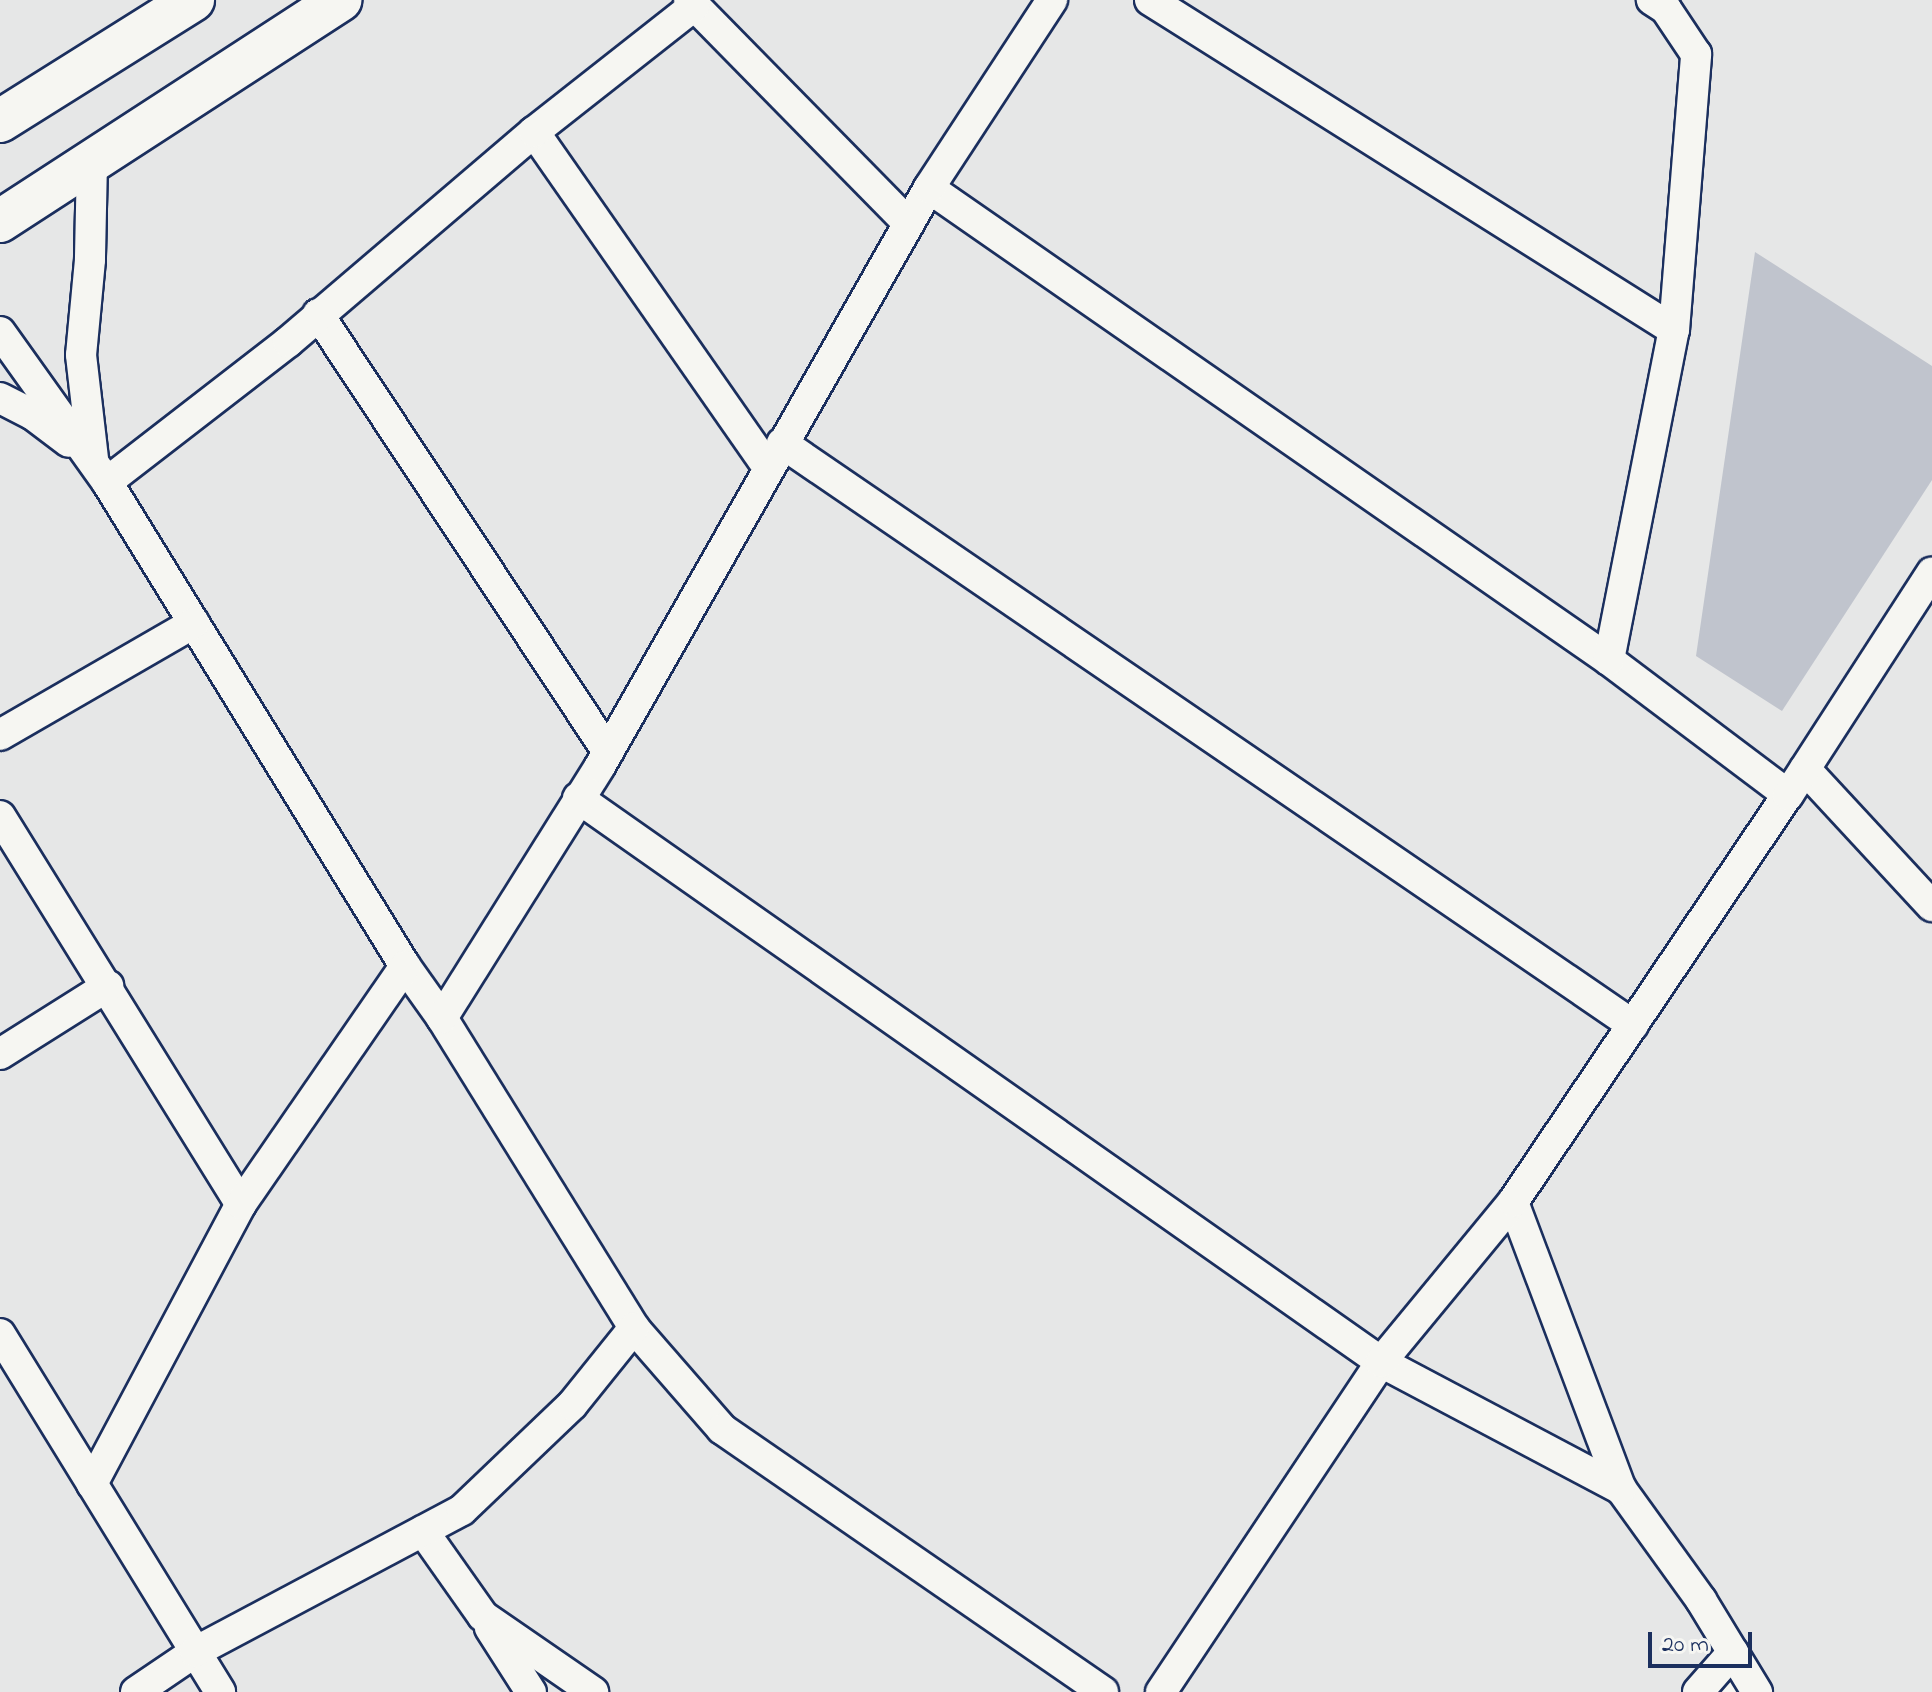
<!DOCTYPE html>
<html>
<head>
<meta charset="utf-8">
<style>
  body { margin:0 }
  #map { position:relative; width:1932px; height:1692px; overflow:hidden; background:#f6f6f2; font-family:"Indie Flower",sans-serif }
  div>[style] { position:absolute }
  [style*='--x'] { left:calc(var(--x)*1px); top:calc(var(--y)*1px); width:calc(var(--w)*1px); rotate:calc(var(--a)*1deg) }
  .built>* { inset:0; background:#e6e7e7 }
  .building>* { inset:0; background:#c0c4cd }
  .roads { filter:drop-shadow(2px 0 #1b2f5e) drop-shadow(-2px 0 #1b2f5e) drop-shadow(0 2px #1b2f5e) drop-shadow(0 -2px #1b2f5e) }
  .minor>* { height:30px; margin:-15px; padding:0 15px; transform-origin:15px; border-radius:15px; background:#f6f6f2 }
  .secondary>* { height:42px; margin:-21px; padding:0 21px; transform-origin:21px; border-radius:21px; background:#f6f6f2 }
  span { translate:-50% -50%; white-space:nowrap; text-align:center; line-height:1.15; -webkit-text-stroke:6px #f6f6f2; paint-order:stroke }
  .scale { position:absolute; left:1648px; top:1632px; width:104px; height:36px; box-sizing:border-box; border:4px solid #1b2f5e; border-top:0; padding-left:10px; font-size:24px; line-height:28px; white-space:nowrap; color:#1b2f5e; -webkit-text-stroke:6px #f6f6f2; paint-order:stroke }
</style>
</head>
<body>
<div id="map">
  <div class="built">
    <i style="clip-path:polygon(0 0,1932px 0,1932px 1692px,1757px 1692px,1732px 1653px,1701px 1692px,0 1692px)"></i>
  </div>
  <div class="building">
    <i style="clip-path:polygon(1755px 252px,1932px 366px,1932px 480px,1782px 711px,1696px 656px)"></i>
  </div>
  <div class="roads">
    <div class="minor">
      <i style="--x:689;--y:0;--w:313;--a:45.5"></i>
      <i style="--x:1150;--y:0;--w:619;--a:32.2"></i>
      <i style="--x:534;--y:132;--w:409;--a:55.1"></i>
      <i style="--x:92;--y:161;--w:99;--a:91.2"></i>
      <i style="--x:90;--y:260;--w:95;--a:95.4"></i>
      <i style="--x:81;--y:355;--w:104;--a:83.4"></i>
      <i style="--x:929;--y:188;--w:828;--a:34.77"></i>
      <i style="--x:1609;--y:660;--w:224;--a:37"></i>
      <i style="--x:318;--y:314;--w:525;--a:56.49"></i>
      <i style="--x:0;--y:332;--w:184;--a:54.5"></i>
      <i style="--x:107;--y:482;--w:568;--a:58.38"></i>
      <i style="--x:405;--y:966;--w:64;--a:54.6"></i>
      <i style="--x:442;--y:1018;--w:365;--a:58.2"></i>
      <i style="--x:634;--y:1328;--w:134;--a:48.9"></i>
      <i style="--x:722;--y:1429;--w:463;--a:34.6"></i>
      <i style="--x:0;--y:398;--w:36;--a:27"></i>
      <i style="--x:32;--y:414;--w:46;--a:37.1"></i>
      <i style="--x:782;--y:443;--w:1031;--a:34.37"></i>
      <i style="--x:107;--y:482;--w:229;--a:-37.7"></i>
      <i style="--x:288;--y:342;--w:323;--a:-40.5"></i>
      <i style="--x:534;--y:132;--w:204;--a:-38.2"></i>
      <i style="--x:1609;--y:660;--w:336;--a:-78.9"></i>
      <i style="--x:1674;--y:330;--w:277;--a:-85.4"></i>
      <i style="--x:1696;--y:54;--w:54;--a:-123.7"></i>
      <i style="--x:1666;--y:9;--w:17;--a:-147"></i>
      <i style="--x:0;--y:735;--w:224;--a:-30"></i>
      <i style="--x:1805;--y:769;--w:187;--a:47.2"></i>
      <i style="--x:578;--y:798;--w:981;--a:35.08"></i>
      <i style="--x:1381;--y:1362;--w:272;--a:27.9"></i>
      <i style="--x:1621;--y:1489;--w:137;--a:54.2"></i>
      <i style="--x:1701;--y:1600;--w:108;--a:58.7"></i>
      <i style="--x:0;--y:816;--w:457;--a:58.2"></i>
      <i style="--x:442;--y:1018;--w:297;--a:-57.9"></i>
      <i style="--x:600;--y:766;--w:665;--a:-60.35"></i>
      <i style="--x:929;--y:188;--w:225;--a:-56.8"></i>
      <i style="--x:0;--y:1054;--w:128;--a:-32.2"></i>
      <i style="--x:1513;--y:1202;--w:307;--a:69.4"></i>
      <i style="--x:0;--y:1334;--w:420;--a:58.4"></i>
      <i style="--x:92;--y:1484;--w:317;--a:-62"></i>
      <i style="--x:241;--y:1204;--w:289;--a:-55.4"></i>
      <i style="--x:423;--y:1531;--w:104;--a:54.8"></i>
      <i style="--x:483;--y:1616;--w:134;--a:34.6"></i>
      <i style="--x:490;--y:1628;--w:76;--a:57.4"></i>
      <i style="--x:136;--y:1692;--w:71;--a:-34.1"></i>
      <i style="--x:195;--y:1652;--w:302;--a:-28"></i>
      <i style="--x:462;--y:1510;--w:152;--a:-43.7"></i>
      <i style="--x:572;--y:1405;--w:99;--a:-51.2"></i>
      <i style="--x:1161;--y:1692;--w:397;--a:-56.3"></i>
      <i style="--x:1381;--y:1362;--w:207;--a:-50.5"></i>
      <i style="--x:1513;--y:1202;--w:491;--a:-56"></i>
      <i style="--x:1788;--y:795;--w:265;--a:-57.1"></i>
      <i style="--x:1698;--y:1692;--w:53;--a:-48.8"></i>
    </div>
    <div class="secondary">
      <i style="--x:0;--y:121;--w:228;--a:-32.1"></i>
      <i style="--x:0;--y:221;--w:406;--a:-33"></i>
    </div>
  </div>
  <div class="scale">20 m</div>
</div>
</body>
</html>
